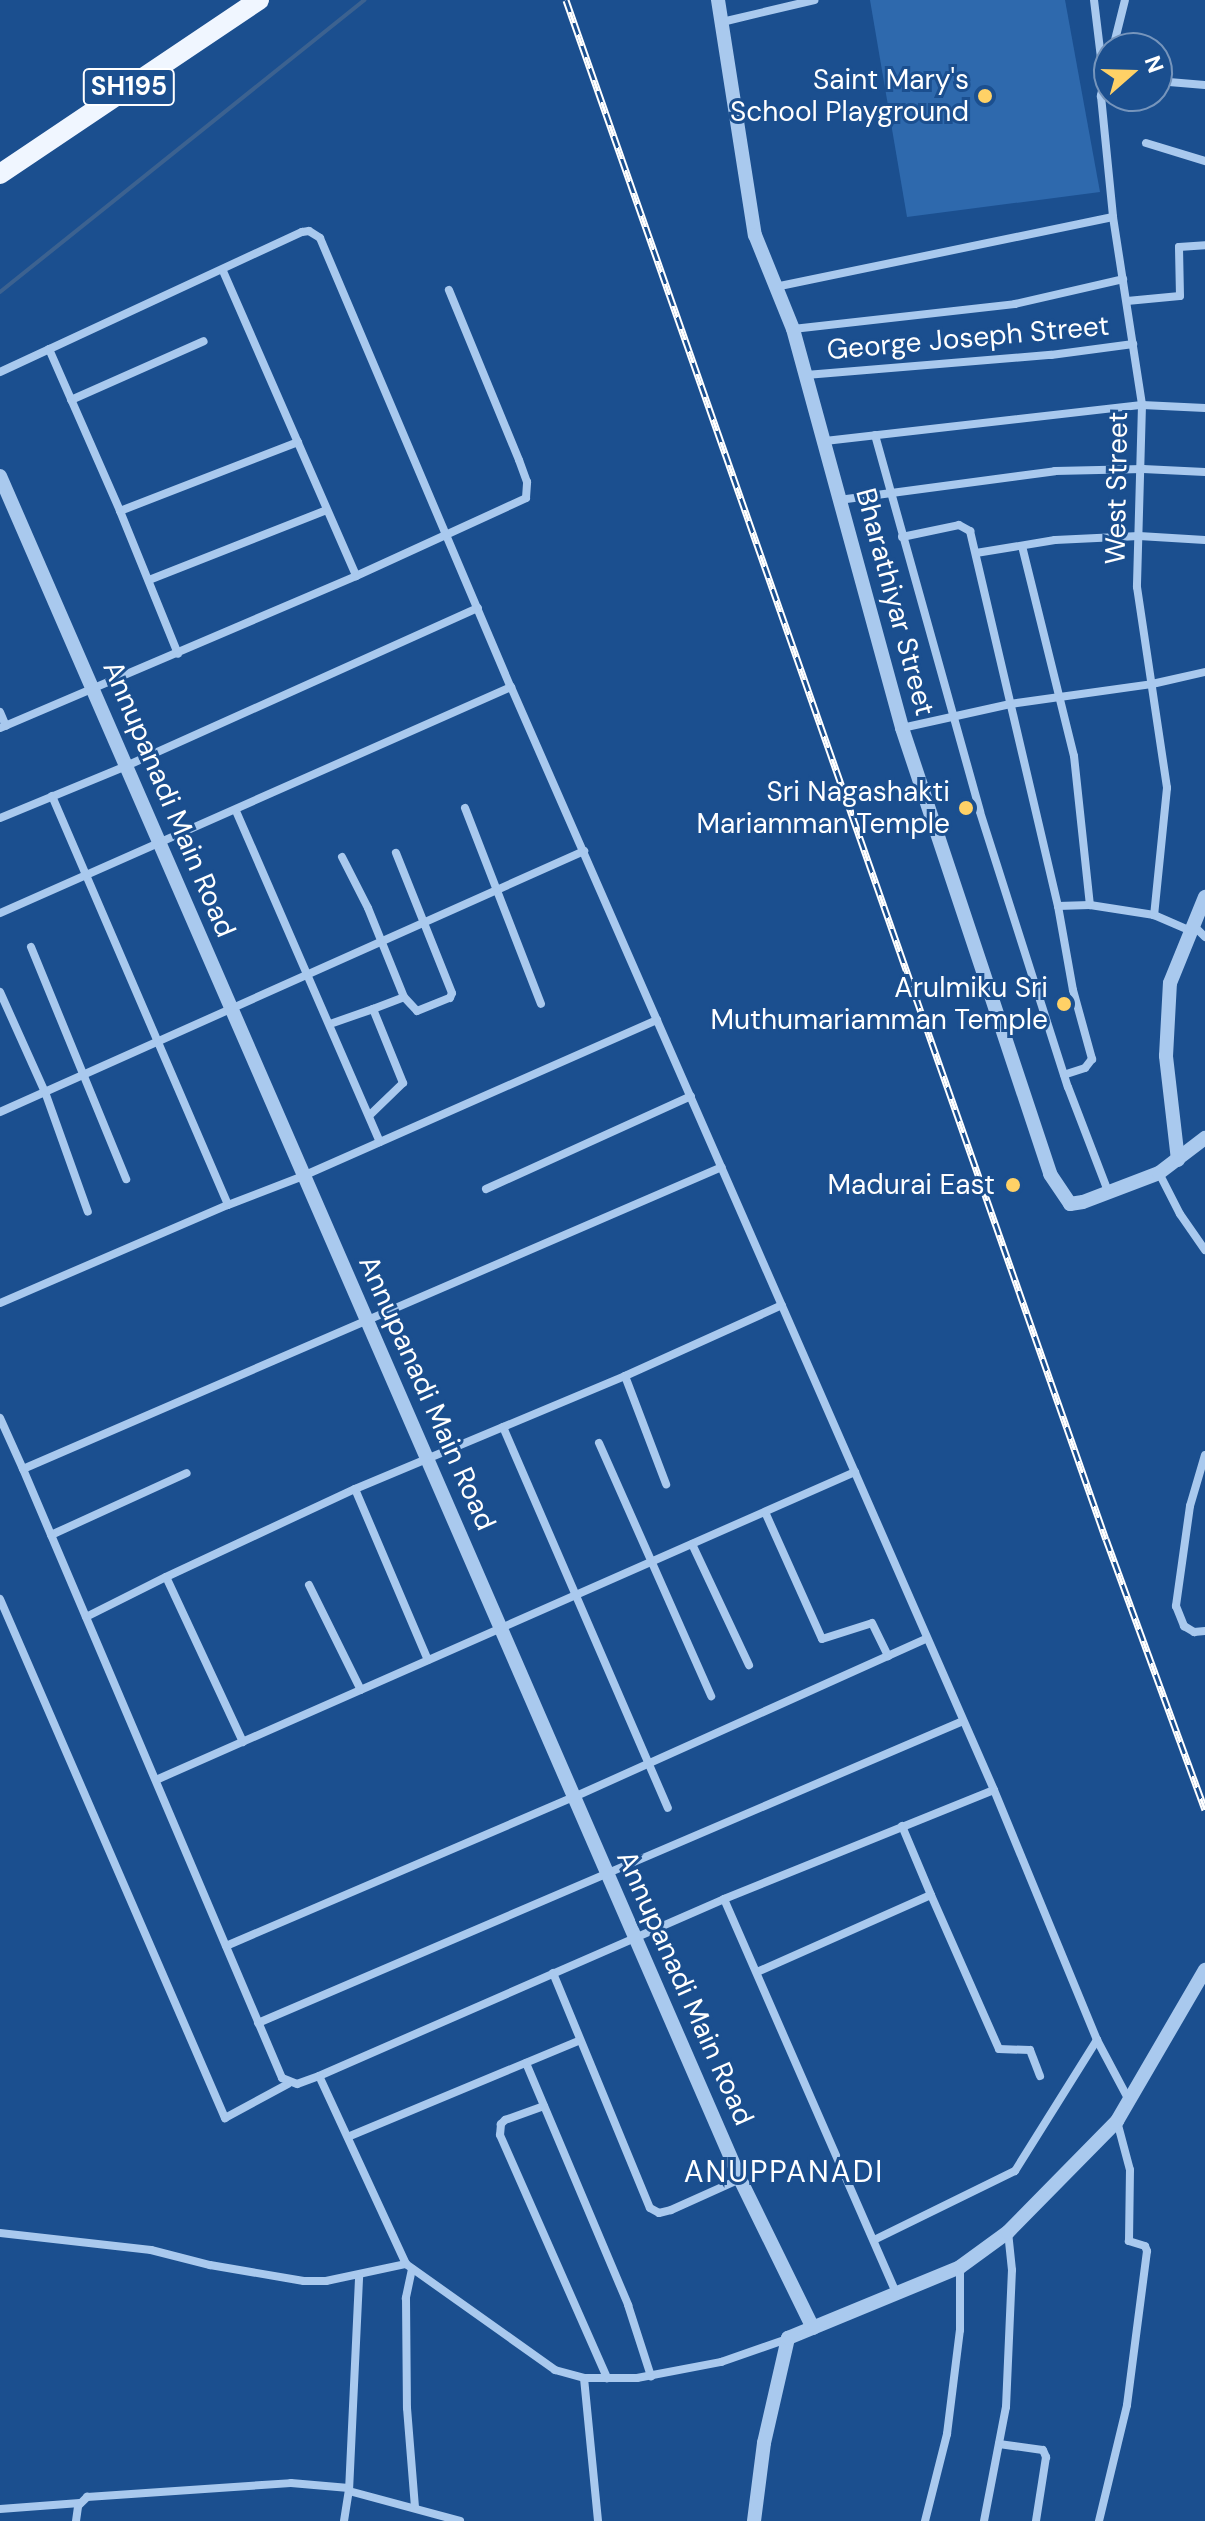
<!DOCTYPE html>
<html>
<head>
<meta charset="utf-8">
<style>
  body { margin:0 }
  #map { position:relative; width:1205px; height:2521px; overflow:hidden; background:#1b4f8f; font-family:"DM Sans",sans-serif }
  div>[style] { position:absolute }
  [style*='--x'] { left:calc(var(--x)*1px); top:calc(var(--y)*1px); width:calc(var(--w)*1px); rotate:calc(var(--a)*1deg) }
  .green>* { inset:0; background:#2e69ad }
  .stream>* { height:4px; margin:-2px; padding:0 2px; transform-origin:2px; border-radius:2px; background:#3c6290 }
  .minor>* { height:8px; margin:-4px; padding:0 4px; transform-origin:4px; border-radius:4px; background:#a9c9ee }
  .tertiary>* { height:14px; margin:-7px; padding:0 7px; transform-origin:7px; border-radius:7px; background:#a9c9ee }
  .primary>* { height:20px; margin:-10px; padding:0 10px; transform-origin:10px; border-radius:10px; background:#f0f6ff }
  .rail>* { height:7px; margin-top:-3.5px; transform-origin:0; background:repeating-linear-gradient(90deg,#1b4f8f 0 12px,#fff 0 24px); box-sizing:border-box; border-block:2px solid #fff }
  .dots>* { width:22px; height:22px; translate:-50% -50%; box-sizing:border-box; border:4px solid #1b4f8f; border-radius:50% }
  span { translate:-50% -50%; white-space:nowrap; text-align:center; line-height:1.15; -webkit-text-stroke:6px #1b4f8f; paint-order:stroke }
  .shield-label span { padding:2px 6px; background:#1b4f8f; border:2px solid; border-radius:6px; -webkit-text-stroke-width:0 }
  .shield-label { font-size:26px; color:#fff; font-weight:700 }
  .poi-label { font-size:28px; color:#fff }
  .right { translate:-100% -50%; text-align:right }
  .street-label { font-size:28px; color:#fff }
  .neighbourhood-label { font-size:30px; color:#fff; letter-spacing:2px }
  .north { position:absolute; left:1093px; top:32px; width:80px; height:80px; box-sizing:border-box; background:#1b4f8f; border:2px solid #7695bc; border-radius:50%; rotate:70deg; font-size:22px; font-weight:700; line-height:32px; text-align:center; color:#fff }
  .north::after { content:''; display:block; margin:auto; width:28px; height:36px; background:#ffd166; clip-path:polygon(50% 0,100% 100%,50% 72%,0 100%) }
</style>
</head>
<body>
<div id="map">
  <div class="green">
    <i style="clip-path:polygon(870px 0,1065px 0,1100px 192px,907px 217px)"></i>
  </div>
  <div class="stream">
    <i style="--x:0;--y:292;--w:467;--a:-38.7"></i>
  </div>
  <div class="minor">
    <i style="--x:1094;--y:0;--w:75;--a:83.1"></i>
    <i style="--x:722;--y:22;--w:95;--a:-13.4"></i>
    <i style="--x:1113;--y:48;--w:49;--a:-76"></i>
    <i style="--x:1109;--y:63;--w:34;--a:104"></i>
    <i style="--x:1101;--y:96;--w:122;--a:84.3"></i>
    <i style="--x:1113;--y:217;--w:190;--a:81.2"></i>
    <i style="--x:1142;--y:405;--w:182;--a:91.6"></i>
    <i style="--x:1137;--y:587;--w:203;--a:81.5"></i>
    <i style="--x:1167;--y:788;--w:128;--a:95.8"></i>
    <i style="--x:1157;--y:81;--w:48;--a:4.8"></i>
    <i style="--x:1146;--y:143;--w:62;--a:17"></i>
    <i style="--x:223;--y:271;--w:333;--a:66.4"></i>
    <i style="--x:775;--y:287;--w:345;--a:-11.7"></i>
    <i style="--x:1127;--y:301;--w:53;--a:-5.4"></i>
    <i style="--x:1180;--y:296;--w:49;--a:-91.2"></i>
    <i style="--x:1179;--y:247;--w:26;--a:-4"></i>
    <i style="--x:793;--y:329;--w:223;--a:-6.4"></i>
    <i style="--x:1015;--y:304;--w:111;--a:-13"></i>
    <i style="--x:49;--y:349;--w:177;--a:66.3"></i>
    <i style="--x:120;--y:511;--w:154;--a:67.9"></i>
    <i style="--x:0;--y:372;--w:333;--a:-24.9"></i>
    <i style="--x:302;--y:232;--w:7;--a:-8"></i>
    <i style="--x:309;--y:231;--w:13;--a:32"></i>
    <i style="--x:320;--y:238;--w:488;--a:67"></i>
    <i style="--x:511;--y:687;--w:1204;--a:66.35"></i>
    <i style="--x:994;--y:1790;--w:270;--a:67.6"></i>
    <i style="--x:1097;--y:2040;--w:70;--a:62"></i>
    <i style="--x:806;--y:375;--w:246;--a:-4.7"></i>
    <i style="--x:1051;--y:355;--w:83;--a:-7.6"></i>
    <i style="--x:71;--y:400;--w:145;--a:-23.9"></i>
    <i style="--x:875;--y:435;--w:391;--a:74.4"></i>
    <i style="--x:980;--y:812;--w:289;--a:72.3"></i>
    <i style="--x:1068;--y:1087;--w:115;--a:69"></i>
    <i style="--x:825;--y:441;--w:319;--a:-6.5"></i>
    <i style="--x:1142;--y:405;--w:63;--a:2.7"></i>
    <i style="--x:839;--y:500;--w:218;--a:-7.6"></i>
    <i style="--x:1055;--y:471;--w:88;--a:-1.3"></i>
    <i style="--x:1143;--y:469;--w:62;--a:2.8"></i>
    <i style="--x:120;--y:511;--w:191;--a:-21.2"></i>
    <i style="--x:902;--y:537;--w:58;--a:-11.9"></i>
    <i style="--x:959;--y:525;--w:13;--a:29"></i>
    <i style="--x:970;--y:531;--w:385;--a:76.8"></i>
    <i style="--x:1058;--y:906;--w:32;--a:-2"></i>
    <i style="--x:1090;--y:905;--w:65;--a:8.9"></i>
    <i style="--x:1154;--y:915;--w:40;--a:23.4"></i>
    <i style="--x:1022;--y:546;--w:216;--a:76.1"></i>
    <i style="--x:1074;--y:756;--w:150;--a:83.9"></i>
    <i style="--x:976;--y:553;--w:80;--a:-9.3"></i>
    <i style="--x:1055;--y:540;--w:84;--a:-2.7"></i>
    <i style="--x:1139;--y:536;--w:66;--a:3.5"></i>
    <i style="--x:149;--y:580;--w:191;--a:-21.5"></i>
    <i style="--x:0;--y:712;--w:15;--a:67"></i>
    <i style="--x:0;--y:728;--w:387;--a:-23.1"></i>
    <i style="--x:356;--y:576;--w:187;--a:-24.6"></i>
    <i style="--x:526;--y:498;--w:16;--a:-86"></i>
    <i style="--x:527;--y:482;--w:23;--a:-110"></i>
    <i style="--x:519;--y:460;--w:184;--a:-112.4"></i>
    <i style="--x:902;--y:728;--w:111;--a:-12.5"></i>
    <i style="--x:1010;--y:704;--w:143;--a:-8"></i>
    <i style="--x:1152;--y:684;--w:54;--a:-12.8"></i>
    <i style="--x:52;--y:796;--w:445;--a:66.7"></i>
    <i style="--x:228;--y:1205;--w:80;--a:-21.1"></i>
    <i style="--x:303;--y:1176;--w:387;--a:-23.8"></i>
    <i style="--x:465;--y:808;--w:210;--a:68.8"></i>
    <i style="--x:236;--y:811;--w:361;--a:66.5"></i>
    <i style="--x:0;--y:818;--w:134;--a:-22.4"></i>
    <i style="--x:124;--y:767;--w:388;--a:-24.2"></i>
    <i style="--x:342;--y:857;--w:57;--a:63"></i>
    <i style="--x:368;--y:908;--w:96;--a:68"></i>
    <i style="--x:404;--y:997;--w:19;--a:47"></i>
    <i style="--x:417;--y:1011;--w:35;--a:-22"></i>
    <i style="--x:450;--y:998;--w:5;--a:-68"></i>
    <i style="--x:452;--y:993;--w:151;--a:-111.8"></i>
    <i style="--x:1058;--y:906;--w:85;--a:79.9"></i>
    <i style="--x:1073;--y:990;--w:72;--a:74.6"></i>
    <i style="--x:1092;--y:1059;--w:11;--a:128"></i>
    <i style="--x:1085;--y:1068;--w:22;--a:162"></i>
    <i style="--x:0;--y:913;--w:559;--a:-23.86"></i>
    <i style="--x:1193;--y:925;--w:17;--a:45"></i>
    <i style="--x:31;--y:947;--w:251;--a:67.7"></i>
    <i style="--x:0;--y:992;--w:110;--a:65.8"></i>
    <i style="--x:45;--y:1092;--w:127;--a:70.3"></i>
    <i style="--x:373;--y:1009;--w:33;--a:-21"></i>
    <i style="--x:330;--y:1024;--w:46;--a:-19.2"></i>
    <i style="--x:373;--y:1009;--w:80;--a:67.9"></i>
    <i style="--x:403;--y:1083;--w:47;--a:135.9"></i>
    <i style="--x:0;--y:1112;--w:640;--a:-24.08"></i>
    <i style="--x:1159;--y:1173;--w:46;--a:62.9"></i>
    <i style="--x:1180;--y:1214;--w:44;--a:55.2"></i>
    <i style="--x:486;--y:1189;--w:225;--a:-24.4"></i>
    <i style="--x:0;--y:1303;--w:248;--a:-23.3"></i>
    <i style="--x:625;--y:1376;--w:116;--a:69.2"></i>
    <i style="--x:0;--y:1418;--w:56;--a:65.7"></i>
    <i style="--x:503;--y:1427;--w:415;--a:66.6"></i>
    <i style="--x:599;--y:1443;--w:277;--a:66.1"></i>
    <i style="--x:1205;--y:1455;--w:53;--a:106.4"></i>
    <i style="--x:1190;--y:1506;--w:101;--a:98"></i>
    <i style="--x:1176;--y:1606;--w:22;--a:68"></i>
    <i style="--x:1184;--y:1626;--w:12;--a:31"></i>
    <i style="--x:1194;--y:1632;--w:11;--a:-5"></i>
    <i style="--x:355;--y:1489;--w:186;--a:66.9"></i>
    <i style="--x:765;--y:1512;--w:139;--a:65.8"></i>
    <i style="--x:822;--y:1639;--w:52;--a:-17.7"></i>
    <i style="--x:872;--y:1623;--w:37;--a:64"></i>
    <i style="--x:51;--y:1535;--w:149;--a:-24.5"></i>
    <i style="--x:692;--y:1544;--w:134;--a:64.8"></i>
    <i style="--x:309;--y:1585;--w:117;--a:63.7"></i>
    <i style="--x:0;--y:1599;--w:566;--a:66.56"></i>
    <i style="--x:225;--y:2118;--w:72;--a:-28.4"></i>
    <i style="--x:86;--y:1617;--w:89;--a:-26.6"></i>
    <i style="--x:243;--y:1742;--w:182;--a:-115"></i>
    <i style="--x:166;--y:1577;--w:208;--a:-25"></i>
    <i style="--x:355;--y:1489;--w:293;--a:-22.7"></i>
    <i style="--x:625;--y:1376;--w:172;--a:-24.3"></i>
    <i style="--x:156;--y:1780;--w:764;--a:-23.78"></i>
    <i style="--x:902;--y:1826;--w:75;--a:67.2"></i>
    <i style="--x:724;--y:1899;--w:432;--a:66.4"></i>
    <i style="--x:226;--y:1946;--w:379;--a:-23.2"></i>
    <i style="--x:574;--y:1797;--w:387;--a:-24.2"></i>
    <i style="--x:757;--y:1972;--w:190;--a:-23.9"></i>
    <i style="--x:931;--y:1895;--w:168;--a:66.2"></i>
    <i style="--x:999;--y:2049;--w:31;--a:2"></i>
    <i style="--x:1030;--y:2050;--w:28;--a:69"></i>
    <i style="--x:553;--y:1973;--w:254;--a:67.6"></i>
    <i style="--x:650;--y:2208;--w:10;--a:29"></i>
    <i style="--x:659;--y:2213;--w:12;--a:-14"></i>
    <i style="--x:671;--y:2210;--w:76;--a:-24.2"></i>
    <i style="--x:258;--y:2023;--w:767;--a:-23.19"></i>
    <i style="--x:526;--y:2063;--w:263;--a:67.1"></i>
    <i style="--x:628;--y:2305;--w:75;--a:72.1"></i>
    <i style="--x:319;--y:2076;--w:442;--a:-23.6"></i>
    <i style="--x:724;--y:1899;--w:291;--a:-22"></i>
    <i style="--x:544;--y:2106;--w:41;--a:160.3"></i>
    <i style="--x:505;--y:2120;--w:6;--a:135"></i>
    <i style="--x:501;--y:2124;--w:11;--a:95"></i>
    <i style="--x:500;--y:2135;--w:266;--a:66.2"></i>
    <i style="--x:350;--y:2136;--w:247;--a:-22.6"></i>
    <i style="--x:0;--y:2233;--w:152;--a:6.4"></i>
    <i style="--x:151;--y:2250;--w:61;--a:14.3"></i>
    <i style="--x:210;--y:2265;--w:95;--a:9.7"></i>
    <i style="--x:304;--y:2281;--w:22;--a:0"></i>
    <i style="--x:326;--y:2281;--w:82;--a:-12"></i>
    <i style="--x:406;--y:2264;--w:183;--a:35.4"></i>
    <i style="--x:555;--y:2370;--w:30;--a:15"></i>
    <i style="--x:584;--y:2378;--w:53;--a:0"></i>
    <i style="--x:637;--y:2378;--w:86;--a:-10.8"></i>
    <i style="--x:721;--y:2362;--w:70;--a:-19.2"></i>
    <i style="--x:874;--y:2240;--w:157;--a:-26.1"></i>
    <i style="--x:1015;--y:2171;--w:155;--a:-58"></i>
    <i style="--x:406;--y:2264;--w:207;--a:-114.8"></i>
    <i style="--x:319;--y:2076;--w:23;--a:160"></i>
    <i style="--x:297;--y:2084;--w:16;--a:-158"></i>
    <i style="--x:282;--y:2078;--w:662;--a:-113.04"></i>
    <i style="--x:23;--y:1469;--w:761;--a:-23.37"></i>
    <i style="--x:412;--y:2269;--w:30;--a:102"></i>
    <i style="--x:406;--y:2298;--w:110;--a:89.5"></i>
    <i style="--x:407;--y:2408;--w:100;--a:85.4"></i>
    <i style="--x:584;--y:2378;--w:144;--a:84.4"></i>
    <i style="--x:999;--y:2444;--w:44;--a:7.8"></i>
    <i style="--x:1043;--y:2450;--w:8;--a:67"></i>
    <i style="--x:1046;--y:2457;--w:65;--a:98.9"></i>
    <i style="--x:349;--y:2491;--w:115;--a:15.1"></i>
    <i style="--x:0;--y:2509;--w:80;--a:-4.3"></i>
    <i style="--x:76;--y:2521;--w:15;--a:-82"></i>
    <i style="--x:78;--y:2506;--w:13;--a:-45"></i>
    <i style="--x:87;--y:2497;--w:204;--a:-3.9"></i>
    <i style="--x:291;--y:2483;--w:58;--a:4.9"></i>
    <i style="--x:344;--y:2521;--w:30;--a:-81"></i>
    <i style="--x:349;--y:2491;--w:216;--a:-87.3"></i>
    <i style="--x:925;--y:2521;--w:90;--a:-75.8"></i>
    <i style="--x:947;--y:2434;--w:105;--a:-82.9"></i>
    <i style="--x:960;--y:2330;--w:63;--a:-90"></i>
    <i style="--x:984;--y:2521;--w:116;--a:-79.1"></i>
    <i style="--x:1006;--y:2407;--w:137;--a:-87.5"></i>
    <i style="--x:1012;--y:2270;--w:37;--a:-96"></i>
    <i style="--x:1099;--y:2521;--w:119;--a:-76.4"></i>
    <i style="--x:1127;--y:2405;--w:155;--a:-82.6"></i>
    <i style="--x:1147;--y:2251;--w:5;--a:-112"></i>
    <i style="--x:1145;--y:2246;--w:17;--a:-163"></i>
    <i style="--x:1129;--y:2241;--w:71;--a:-89.2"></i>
    <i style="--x:1130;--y:2170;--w:51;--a:-104.9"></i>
  </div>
  <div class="tertiary">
    <i style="--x:718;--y:0;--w:238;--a:81.1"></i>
    <i style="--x:755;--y:235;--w:101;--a:68"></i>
    <i style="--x:793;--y:329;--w:414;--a:74.7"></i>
    <i style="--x:902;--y:728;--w:470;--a:71.6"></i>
    <i style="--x:1050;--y:1174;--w:36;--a:56"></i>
    <i style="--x:1070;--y:1204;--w:13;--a:-9"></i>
    <i style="--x:1083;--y:1202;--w:81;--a:-20.9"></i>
    <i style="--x:1159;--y:1173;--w:58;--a:-37.3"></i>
    <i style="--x:0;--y:476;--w:1857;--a:66.51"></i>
    <i style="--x:740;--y:2179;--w:166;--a:63.9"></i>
    <i style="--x:1178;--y:1160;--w:105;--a:-96.6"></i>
    <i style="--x:1166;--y:1056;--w:73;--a:-86.9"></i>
    <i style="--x:1170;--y:983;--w:93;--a:-67.9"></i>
    <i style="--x:754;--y:2521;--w:79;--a:-82.7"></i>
    <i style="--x:764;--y:2443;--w:108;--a:-77.1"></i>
    <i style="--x:788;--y:2338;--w:186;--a:-22.4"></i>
    <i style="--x:960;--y:2267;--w:59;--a:-36.1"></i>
    <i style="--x:1008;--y:2232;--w:156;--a:-45.5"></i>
    <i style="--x:1117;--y:2121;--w:175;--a:-59.8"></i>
  </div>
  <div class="primary">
    <i style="--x:0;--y:174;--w:312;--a:-33.9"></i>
  </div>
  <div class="rail">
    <i style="--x:566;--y:0;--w:1631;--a:70.67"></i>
    <i style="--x:1106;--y:1539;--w:288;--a:69.9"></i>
  </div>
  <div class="dots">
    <i style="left:985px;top:96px;background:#ffd166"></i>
    <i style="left:966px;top:808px;background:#ffd166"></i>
    <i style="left:1064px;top:1004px;background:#ffd166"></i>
    <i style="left:1013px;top:1185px;background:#ffd166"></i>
  </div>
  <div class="shield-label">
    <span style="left:129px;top:87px">SH195</span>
  </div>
  <div class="poi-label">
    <span class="right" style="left:969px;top:96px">Saint Mary's<br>School Playground</span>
    <span class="right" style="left:950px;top:808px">Sri Nagashakti<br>Mariamman Temple</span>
    <span class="right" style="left:1048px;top:1004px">Arulmiku Sri<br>Muthumariamman Temple</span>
    <span class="right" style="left:995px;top:1185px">Madurai East</span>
  </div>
  <div class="street-label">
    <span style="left:968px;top:338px;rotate:-5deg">George Joseph Street</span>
    <span style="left:1117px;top:488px;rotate:-89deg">West Street</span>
    <span style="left:895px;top:602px;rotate:75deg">Bharathiyar Street</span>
    <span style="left:169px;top:799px;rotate:67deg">Annupanadi Main Road</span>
    <span style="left:427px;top:1393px;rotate:66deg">Annupanadi Main Road</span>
    <span style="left:685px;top:1988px;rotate:66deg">Annupanadi Main Road</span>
  </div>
  <div class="neighbourhood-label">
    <span style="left:784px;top:2172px">ANUPPANADI</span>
  </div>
  <div class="north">N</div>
</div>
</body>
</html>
